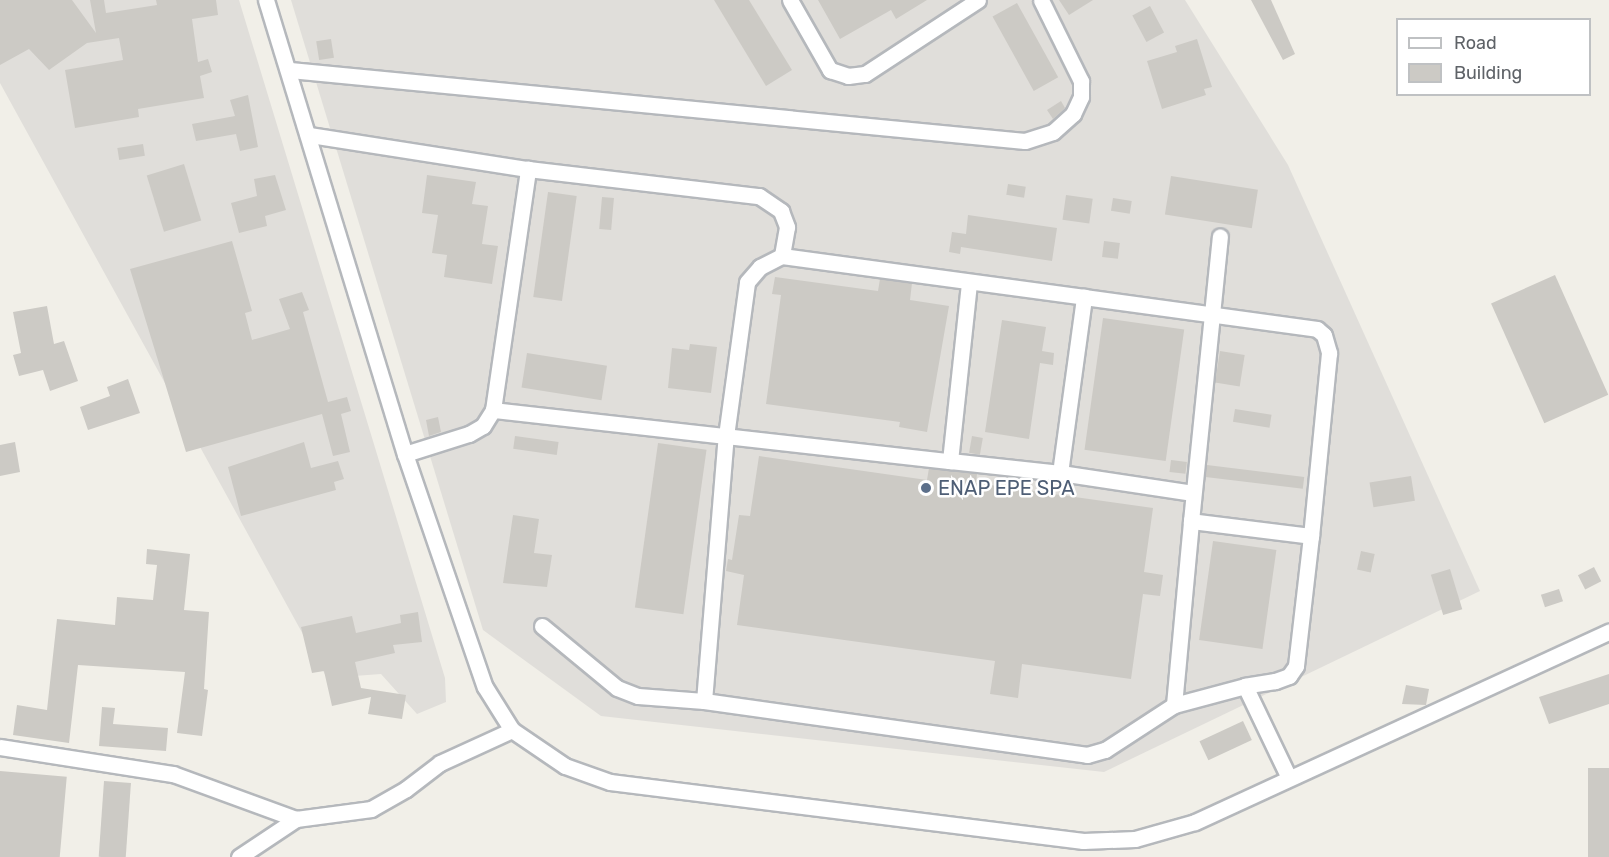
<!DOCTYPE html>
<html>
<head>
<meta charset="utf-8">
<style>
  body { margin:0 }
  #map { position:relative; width:1609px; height:857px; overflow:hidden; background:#f1efe8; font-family:Rubik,sans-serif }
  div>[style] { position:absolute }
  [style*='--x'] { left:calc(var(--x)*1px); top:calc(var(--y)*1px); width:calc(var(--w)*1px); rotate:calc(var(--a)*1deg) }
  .industrial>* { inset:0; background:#e0deda }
  .building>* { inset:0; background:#cccac5; transform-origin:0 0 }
  .roads { filter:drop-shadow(2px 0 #b5b8bc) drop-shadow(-2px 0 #b5b8bc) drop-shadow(0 2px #b5b8bc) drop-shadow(0 -2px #b5b8bc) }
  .minor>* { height:15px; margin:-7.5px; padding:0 7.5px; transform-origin:7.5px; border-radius:7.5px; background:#fff }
  .dots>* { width:16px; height:16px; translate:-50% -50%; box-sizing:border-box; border:3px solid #fff; border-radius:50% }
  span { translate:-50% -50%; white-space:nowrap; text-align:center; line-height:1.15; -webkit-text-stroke:5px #fff; paint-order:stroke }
  .service-label { font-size:20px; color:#4e5e75 }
  .left { translate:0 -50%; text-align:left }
  .legend { position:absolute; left:1396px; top:18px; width:195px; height:78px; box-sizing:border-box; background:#fff; border:2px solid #bfc1c3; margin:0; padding:8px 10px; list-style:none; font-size:18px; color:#5f6368 }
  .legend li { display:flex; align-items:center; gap:12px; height:30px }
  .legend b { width:30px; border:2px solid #bfc1c3 }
</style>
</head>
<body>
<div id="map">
  <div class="industrial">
    <i style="clip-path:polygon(0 0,239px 0,445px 678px,446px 702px,417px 714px,381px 674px,327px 678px,0 83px)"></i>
    <i style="clip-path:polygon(291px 0,1185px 0,1288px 165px,1480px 591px,1104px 772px,601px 716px,483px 630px)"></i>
  </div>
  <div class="building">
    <i style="clip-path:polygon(0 0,72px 0,96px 33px,90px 0,104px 0,106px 13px,157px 5px,156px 0,216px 0,218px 15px,192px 19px,198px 62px,208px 59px,212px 72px,200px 76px,204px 98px,138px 109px,139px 117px,75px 128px,65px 70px,123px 60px,119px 38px,87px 43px,49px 70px,29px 49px,0 65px)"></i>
    <i style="clip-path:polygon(714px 0,749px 0,792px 70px,766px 86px)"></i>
    <i style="clip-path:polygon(818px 0,927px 0,896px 19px,891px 10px,840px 39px)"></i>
    <i style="clip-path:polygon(1059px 0,1093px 0,1069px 15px)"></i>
    <i style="clip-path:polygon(1251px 0,1271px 0,1295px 54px,1283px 60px)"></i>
    <i style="left:1017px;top:3px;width:85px;height:28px;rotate:61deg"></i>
    <i style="left:1150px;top:6px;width:30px;height:20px;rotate:62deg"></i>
    <i style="left:331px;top:39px;width:19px;height:15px;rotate:81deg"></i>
    <i style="clip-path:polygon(1197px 39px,1212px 87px,1204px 89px,1206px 95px,1162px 109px,1147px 61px,1177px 52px,1175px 46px)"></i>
    <i style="clip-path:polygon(248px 95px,258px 147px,240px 151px,236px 134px,196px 141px,192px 124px,235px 116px,230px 100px)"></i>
    <i style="clip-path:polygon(1061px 101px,1065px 108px,1053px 119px,1047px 110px)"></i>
    <i style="left:143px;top:144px;width:12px;height:26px;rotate:81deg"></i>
    <i style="left:184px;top:164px;width:59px;height:39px;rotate:73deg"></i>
    <i style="clip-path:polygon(275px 175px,286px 210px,265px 216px,267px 226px,239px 233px,231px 203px,257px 196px,254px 179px)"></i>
    <i style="clip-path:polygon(427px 175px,476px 182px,472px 204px,488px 206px,482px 244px,498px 246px,492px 284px,444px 277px,447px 255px,432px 253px,438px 215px,422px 213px)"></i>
    <i style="left:1171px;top:176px;width:88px;height:39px;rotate:9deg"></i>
    <i style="left:1008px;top:184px;width:18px;height:11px;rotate:9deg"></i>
    <i style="left:548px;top:192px;width:29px;height:106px;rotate:8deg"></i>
    <i style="left:1066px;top:195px;width:27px;height:25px;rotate:8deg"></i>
    <i style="left:602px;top:197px;width:12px;height:32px;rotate:5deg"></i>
    <i style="left:1113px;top:198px;width:19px;height:13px;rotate:9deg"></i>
    <i style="clip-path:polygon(968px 215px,1057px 228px,1052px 261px,961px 247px,960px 254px,949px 252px,952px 232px,966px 234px)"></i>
    <i style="clip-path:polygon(232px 241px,252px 311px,245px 313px,252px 340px,290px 329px,279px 299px,302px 292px,309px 310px,303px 312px,328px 402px,347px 397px,351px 411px,341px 414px,350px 452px,333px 456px,322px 414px,186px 452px,130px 269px)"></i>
    <i style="left:1104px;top:241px;width:16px;height:16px;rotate:7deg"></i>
    <i style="left:1555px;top:275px;width:131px;height:70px;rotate:66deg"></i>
    <i style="clip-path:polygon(775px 277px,878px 291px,880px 279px,912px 283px,910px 300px,949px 306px,927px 432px,899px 427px,900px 422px,766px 404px,781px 295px,772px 294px)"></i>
    <i style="clip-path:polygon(47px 306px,54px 344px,64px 341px,78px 381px,50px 391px,43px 370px,19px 376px,13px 355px,21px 353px,13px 312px)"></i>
    <i style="left:1103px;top:318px;width:82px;height:133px;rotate:8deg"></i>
    <i style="clip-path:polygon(1002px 320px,1046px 327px,1042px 351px,1054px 353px,1053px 365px,1040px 363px,1029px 439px,985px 432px)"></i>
    <i style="clip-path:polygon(690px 344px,717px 347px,711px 393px,668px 388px,672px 348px,689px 350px)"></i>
    <i style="left:1220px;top:351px;width:25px;height:32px;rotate:9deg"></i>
    <i style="left:527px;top:353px;width:81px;height:35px;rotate:9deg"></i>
    <i style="clip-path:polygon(128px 379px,140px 413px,88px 430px,80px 407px,110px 396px,107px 387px)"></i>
    <i style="left:1235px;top:409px;width:37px;height:13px;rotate:9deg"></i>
    <i style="clip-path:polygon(438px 417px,441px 432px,429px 436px,426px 420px)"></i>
    <i style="left:515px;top:436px;width:44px;height:13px;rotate:8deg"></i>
    <i style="left:972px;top:436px;width:11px;height:17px;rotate:10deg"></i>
    <i style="clip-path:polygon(15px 442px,20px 472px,0 476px,0 445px)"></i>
    <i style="clip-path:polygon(304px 442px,311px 468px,338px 461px,344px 479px,334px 482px,336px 490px,241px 516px,228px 467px)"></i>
    <i style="left:658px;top:443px;width:49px;height:166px;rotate:8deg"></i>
    <i style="clip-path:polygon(759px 456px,927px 480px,929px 468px,977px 474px,976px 483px,1153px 508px,1144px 572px,1163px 575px,1160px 596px,1143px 594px,1131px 679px,1022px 664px,1018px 698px,990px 694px,995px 661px,737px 625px,744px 575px,726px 571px,728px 559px,732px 560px,739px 515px,750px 516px)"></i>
    <i style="left:1171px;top:460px;width:16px;height:12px;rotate:7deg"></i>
    <i style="left:1207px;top:465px;width:98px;height:12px;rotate:7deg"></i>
    <i style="left:1411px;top:476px;width:25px;height:42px;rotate:81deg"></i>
    <i style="clip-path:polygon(513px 515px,539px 519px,534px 553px,552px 555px,547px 587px,503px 583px)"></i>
    <i style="left:1213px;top:541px;width:64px;height:100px;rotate:8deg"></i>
    <i style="clip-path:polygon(147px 549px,190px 554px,184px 610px,209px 612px,204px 689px,208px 690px,202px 736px,177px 733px,185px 672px,78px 665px,69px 743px,13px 735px,17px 705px,47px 710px,57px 619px,115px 625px,117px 597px,153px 600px,157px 565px,146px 564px)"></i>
    <i style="left:1361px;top:551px;width:14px;height:19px;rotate:12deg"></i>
    <i style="left:1594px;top:567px;width:16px;height:18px;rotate:63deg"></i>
    <i style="left:1450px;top:569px;width:42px;height:20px;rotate:73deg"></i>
    <i style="left:1559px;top:589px;width:13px;height:19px;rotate:72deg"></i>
    <i style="clip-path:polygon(418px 612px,422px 642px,393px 645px,395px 653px,355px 662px,361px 688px,406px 695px,402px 719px,368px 714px,371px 697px,332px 706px,324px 671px,312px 673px,301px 627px,352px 616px,356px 633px,401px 623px,400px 615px)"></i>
    <i style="clip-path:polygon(1609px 674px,1609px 704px,1549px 724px,1539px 697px)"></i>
    <i style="clip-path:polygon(1406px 685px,1429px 689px,1426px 705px,1402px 704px)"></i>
    <i style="clip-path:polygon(102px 707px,115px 708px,113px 724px,168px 728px,166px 751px,99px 746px)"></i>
    <i style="left:1243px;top:721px;width:21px;height:48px;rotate:65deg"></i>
    <i style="left:1588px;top:768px;width:21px;height:89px"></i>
    <i style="left:0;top:771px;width:67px;height:86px;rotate:5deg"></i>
    <i style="left:104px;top:781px;width:27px;height:76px;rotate:4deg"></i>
  </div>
  <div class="roads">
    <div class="minor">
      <i style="--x:266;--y:0;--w:475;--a:73"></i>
      <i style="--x:405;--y:454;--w:246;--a:71.1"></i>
      <i style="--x:485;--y:687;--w:51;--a:57.9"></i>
      <i style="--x:512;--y:730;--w:64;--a:34.2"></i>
      <i style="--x:565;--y:766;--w:48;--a:19.6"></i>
      <i style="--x:610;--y:782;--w:477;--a:7.1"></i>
      <i style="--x:1083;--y:841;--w:52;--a:-2.2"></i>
      <i style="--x:1135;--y:839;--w:62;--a:-15.8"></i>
      <i style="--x:1195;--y:822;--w:456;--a:-24.7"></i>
      <i style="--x:790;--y:0;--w:81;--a:60.3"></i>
      <i style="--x:830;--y:70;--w:19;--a:18"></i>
      <i style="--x:848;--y:76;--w:17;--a:-7"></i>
      <i style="--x:865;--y:74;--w:135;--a:-33.2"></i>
      <i style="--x:290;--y:70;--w:738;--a:5.52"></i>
      <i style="--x:1025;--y:141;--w:29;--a:-18"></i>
      <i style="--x:1053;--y:132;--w:27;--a:-42"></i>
      <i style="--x:1073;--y:114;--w:19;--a:-65"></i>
      <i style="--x:1081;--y:97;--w:16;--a:-90"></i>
      <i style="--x:1081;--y:81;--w:90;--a:-116.3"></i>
      <i style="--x:310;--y:135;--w:221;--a:8.9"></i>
      <i style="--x:528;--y:169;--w:233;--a:6.7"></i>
      <i style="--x:759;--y:196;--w:27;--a:34"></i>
      <i style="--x:781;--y:211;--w:17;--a:69"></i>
      <i style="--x:787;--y:227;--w:29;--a:100"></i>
      <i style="--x:493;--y:410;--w:244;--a:-81.7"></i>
      <i style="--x:405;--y:454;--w:67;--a:-17.4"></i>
      <i style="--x:469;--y:434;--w:16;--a:-30"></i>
      <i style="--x:483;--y:426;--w:19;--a:-58"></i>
      <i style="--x:493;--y:410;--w:460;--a:6.4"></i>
      <i style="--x:950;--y:461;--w:180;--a:-83.9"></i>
      <i style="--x:950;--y:461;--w:111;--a:6.2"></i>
      <i style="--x:1193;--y:493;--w:134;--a:-171.4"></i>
      <i style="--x:1060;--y:473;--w:178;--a:-82.2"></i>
      <i style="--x:1084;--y:297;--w:235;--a:7.8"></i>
      <i style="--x:1317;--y:329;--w:9;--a:41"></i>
      <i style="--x:1324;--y:335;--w:19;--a:74"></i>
      <i style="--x:1329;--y:353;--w:184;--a:95.6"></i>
      <i style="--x:1191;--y:521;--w:286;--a:-84.2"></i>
      <i style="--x:542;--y:626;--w:97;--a:39.6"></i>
      <i style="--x:617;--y:688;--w:22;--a:21"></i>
      <i style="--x:638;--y:696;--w:66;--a:4.3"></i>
      <i style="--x:704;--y:701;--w:387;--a:8"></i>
      <i style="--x:1087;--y:755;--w:19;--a:-16"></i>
      <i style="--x:1105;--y:750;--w:82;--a:-33.1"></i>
      <i style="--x:1174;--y:705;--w:185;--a:-84.7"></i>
      <i style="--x:1191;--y:521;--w:121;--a:7.1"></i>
      <i style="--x:1311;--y:536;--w:131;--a:96.6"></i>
      <i style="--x:1296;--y:666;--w:12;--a:125"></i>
      <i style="--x:1289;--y:676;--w:15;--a:160"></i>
      <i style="--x:1275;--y:681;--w:30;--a:171"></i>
      <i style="--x:1245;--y:686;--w:102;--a:64.4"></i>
      <i style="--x:704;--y:701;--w:266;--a:-85.3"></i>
      <i style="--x:726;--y:436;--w:155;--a:-82.2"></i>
      <i style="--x:747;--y:282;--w:20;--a:-49"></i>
      <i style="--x:760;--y:267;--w:25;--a:-27"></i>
      <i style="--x:782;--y:256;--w:305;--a:7.7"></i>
      <i style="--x:1174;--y:705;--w:73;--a:-15"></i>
      <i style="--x:0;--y:747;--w:175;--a:8.9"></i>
      <i style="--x:173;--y:774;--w:131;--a:20.1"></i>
      <i style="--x:239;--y:857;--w:69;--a:-33.7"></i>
      <i style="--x:296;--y:819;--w:76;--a:-7.6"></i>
      <i style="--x:371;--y:809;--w:40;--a:-29.7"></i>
      <i style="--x:406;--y:789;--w:43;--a:-37.4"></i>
      <i style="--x:440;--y:763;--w:79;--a:-24.6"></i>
    </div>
  </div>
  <div class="dots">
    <i style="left:926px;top:488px;background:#5c6f8a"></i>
  </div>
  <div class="service-label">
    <span class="left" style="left:938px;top:488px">ENAP EPE SPA</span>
  </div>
  <ul class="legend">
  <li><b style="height:8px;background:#fff"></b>Road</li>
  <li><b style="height:16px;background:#cccac5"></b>Building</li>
  </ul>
</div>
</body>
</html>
